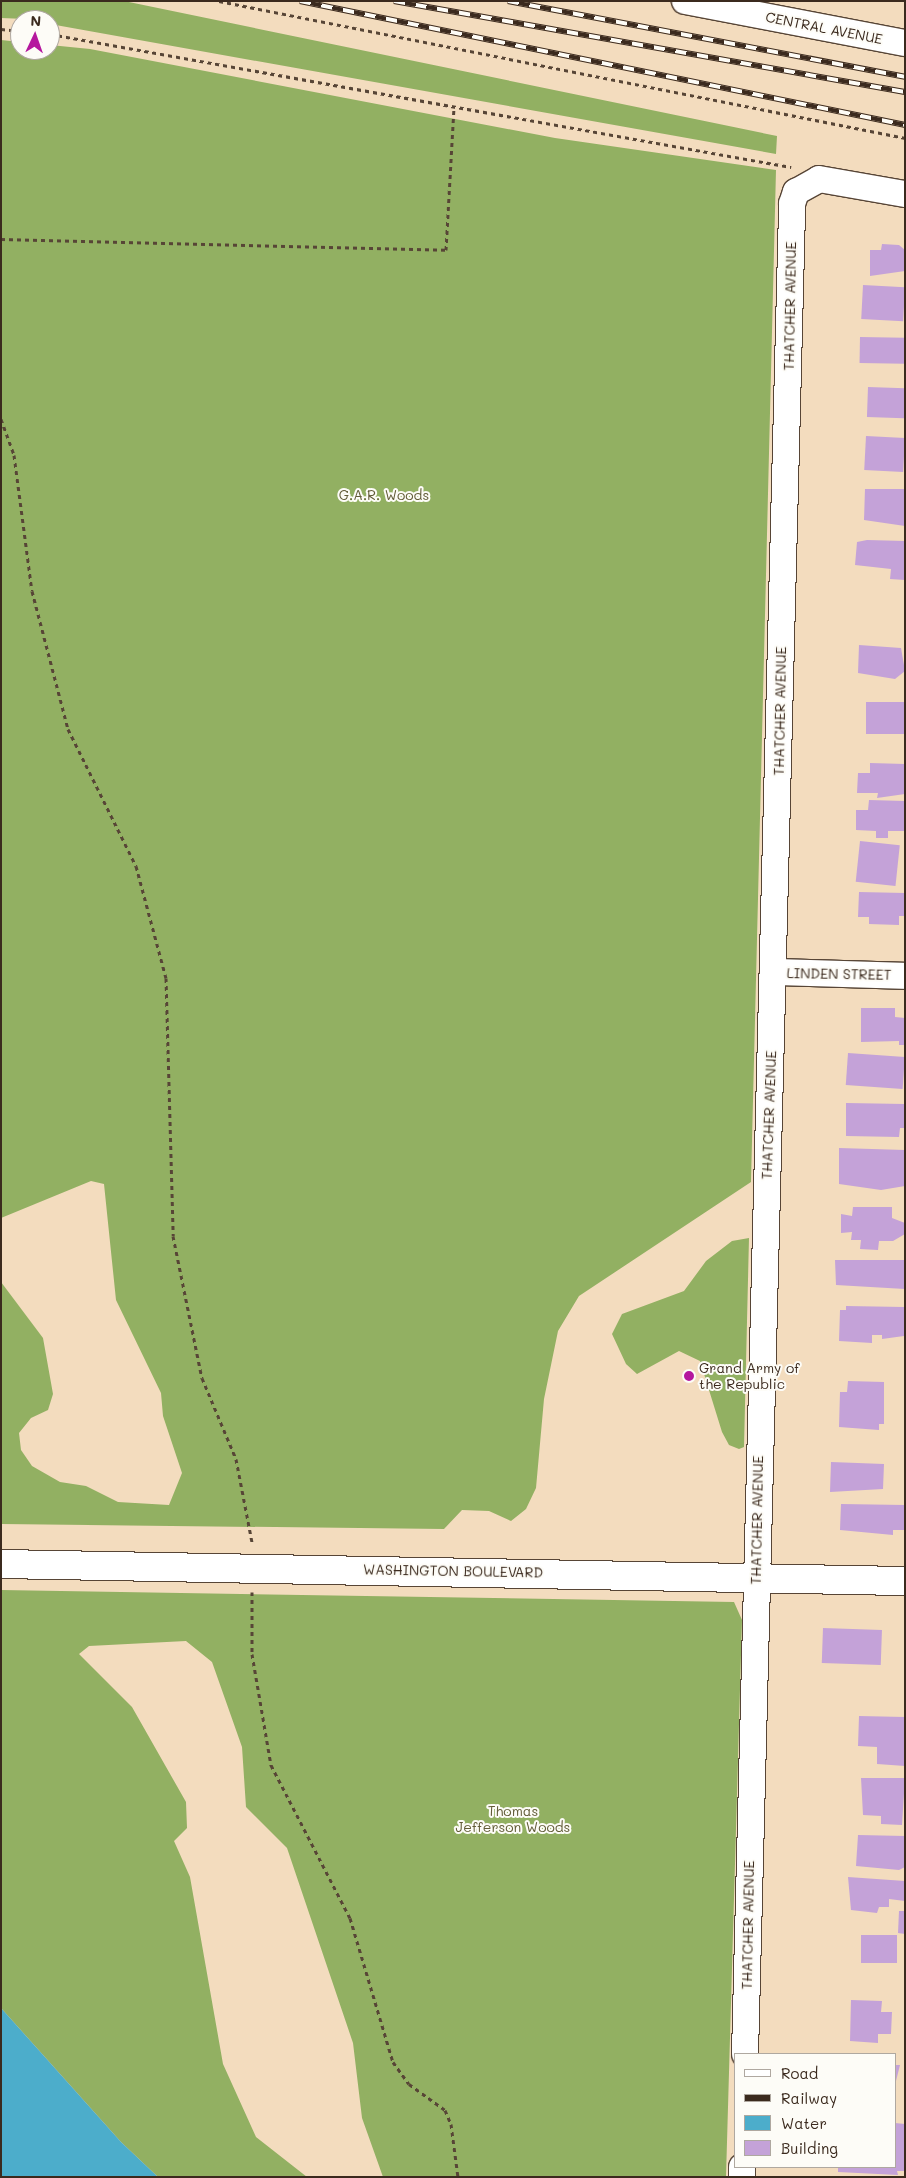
<!DOCTYPE html>
<html>
<head>
<meta charset="utf-8">
<style>
  body { margin:0 }
  #map { position:relative; width:906px; height:2178px; overflow:hidden; background:#f3dcbe; font-family:Mali,sans-serif }
  div>[style] { position:absolute }
  [style*='--x'] { left:calc(var(--x)*1px); top:calc(var(--y)*1px); width:calc(var(--w)*1px); rotate:calc(var(--a)*1deg) }
  .forest>* { inset:0; background:#92b062 }
  .water>* { inset:0; background:#4cadcb }
  .building>* { inset:0; background:#c4a2d8; transform-origin:0 0 }
  .path>* { height:3px; margin-top:-1.5px; transform-origin:0; background:repeating-linear-gradient(90deg,#574536 0 4px,transparent 0 8px) }
  .roads { filter:drop-shadow(1px 0 #574536) drop-shadow(-1px 0 #574536) drop-shadow(0 1px #574536) drop-shadow(0 -1px #574536) }
  .minor>* { height:26px; margin:-13px; padding:0 13px; transform-origin:13px; border-radius:13px; background:#fff }
  .tertiary>* { height:28px; margin:-14px; padding:0 14px; transform-origin:14px; border-radius:14px; background:#fff }
  .rail>* { height:5.5px; margin-top:-2.75px; transform-origin:0; background:repeating-linear-gradient(90deg,#fdfcf7 0 11px,#3b2a1e 0 22px); box-sizing:border-box; border-block:1px solid #3b2a1e }
  .dots>* { width:14px; height:14px; translate:-50% -50%; box-sizing:border-box; border:2px solid #fdfcf7; border-radius:50% }
  span { translate:-50% -50%; white-space:nowrap; text-align:center; line-height:1.15; -webkit-text-stroke:4px #fdfcf7; paint-order:stroke }
  .street-label { font-size:14px; color:#3b2a1e }
  .park-label { font-size:14px; color:#615b37 }
  .poi-label { font-size:14px; color:#3b2a1e }
  .left { translate:0 -50%; text-align:left }
  .frame { position:absolute; inset:0; border:2px solid #3b2a1e; pointer-events:none }
  .legend { position:absolute; left:734px; top:2053px; width:162px; height:115px; box-sizing:border-box; background:#fdfcf7; border:1px solid #afa8a0; margin:0; padding:6px 9px; list-style:none; font-size:15px; color:#3b2a1e }
  .legend li { display:flex; align-items:center; gap:10px; height:25px }
  .legend b { width:25px; border:1px solid #afa8a0 }
  .north { position:absolute; left:10px; top:10px; width:50px; height:50px; box-sizing:border-box; background:#fdfcf7; border:1px solid #afa8a0; border-radius:50%; rotate:3deg; font-size:14px; font-weight:700; line-height:20px; text-align:center; color:#3b2a1e }
  .north::after { content:''; display:block; margin:auto; width:18px; height:22px; background:#b5179e; clip-path:polygon(50% 0,100% 100%,50% 72%,0 100%) }
</style>
</head>
<body>
<div id="map">
  <div class="forest">
    <i style="clip-path:polygon(1px 1px,124px 1px,777px 136px,776px 154px,50px 24px,50px 20px,1px 18px)"></i>
    <i style="clip-path:polygon(1px 40px,20px 42px,20px 50px,50px 50px,50px 45px,90px 49px,555px 138px,776px 170px,751px 1182px,579px 1296px,558px 1331px,544px 1399px,536px 1488px,526px 1509px,511px 1521px,489px 1511px,462px 1510px,444px 1529px,1px 1524px,1px 1282px,43px 1338px,53px 1394px,48px 1410px,31px 1418px,19px 1433px,21px 1450px,32px 1466px,60px 1482px,86px 1486px,118px 1502px,169px 1505px,182px 1473px,163px 1416px,161px 1393px,116px 1300px,104px 1184px,91px 1181px,1px 1218px)"></i>
    <i style="clip-path:polygon(749px 1238px,744px 1447px,739px 1449px,729px 1445px,722px 1432px,700px 1361px,679px 1351px,637px 1374px,626px 1364px,612px 1334px,622px 1314px,684px 1291px,706px 1261px,732px 1241px)"></i>
    <i style="clip-path:polygon(1px 1590px,734px 1602px,742px 1620px,726px 2177px,383px 2177px,362px 2118px,353px 2043px,287px 1848px,246px 1807px,242px 1747px,212px 1662px,186px 1641px,89px 1646px,79px 1654px,132px 1707px,186px 1802px,187px 1828px,174px 1841px,190px 1877px,223px 2064px,256px 2137px,307px 2177px,158px 2177px,121px 2142px,1px 2008px)"></i>
  </div>
  <div class="water">
    <i style="clip-path:polygon(1px 2008px,121px 2142px,158px 2177px,1px 2177px)"></i>
  </div>
  <div class="building">
    <i style="clip-path:polygon(882px 244px,899px 245px,905px 250px,905px 271px,870px 276px,870px 250px,881px 250px)"></i>
    <i style="left:863px;top:285px;width:42px;height:34px;rotate:3deg"></i>
    <i style="left:860px;top:337px;width:45px;height:26px;rotate:1deg"></i>
    <i style="left:868px;top:387px;width:37px;height:30px;rotate:2deg"></i>
    <i style="left:866px;top:436px;width:39px;height:34px;rotate:3deg"></i>
    <i style="clip-path:polygon(865px 489px,905px 489px,905px 526px,864px 520px)"></i>
    <i style="clip-path:polygon(867px 540px,905px 541px,905px 580px,890px 579px,891px 569px,855px 565px,857px 542px)"></i>
    <i style="clip-path:polygon(859px 645px,901px 648px,905px 671px,895px 679px,858px 673px)"></i>
    <i style="left:866px;top:702px;width:39px;height:32px"></i>
    <i style="clip-path:polygon(870px 763px,905px 764px,905px 794px,877px 798px,878px 793px,857px 793px,858px 773px,870px 773px)"></i>
    <i style="clip-path:polygon(869px 800px,905px 801px,905px 831px,888px 831px,888px 838px,876px 838px,876px 831px,856px 830px,856px 810px,868px 810px)"></i>
    <i style="left:860px;top:841px;width:40px;height:41px;rotate:6deg"></i>
    <i style="clip-path:polygon(859px 892px,905px 893px,905px 916px,899px 916px,899px 925px,869px 924px,869px 917px,858px 917px)"></i>
    <i style="clip-path:polygon(861px 1008px,895px 1008px,895px 1017px,905px 1018px,905px 1045px,899px 1045px,899px 1041px,861px 1042px)"></i>
    <i style="left:848px;top:1053px;width:57px;height:32px;rotate:4deg"></i>
    <i style="clip-path:polygon(846px 1103px,905px 1104px,905px 1128px,900px 1128px,899px 1137px,846px 1136px)"></i>
    <i style="clip-path:polygon(839px 1148px,905px 1150px,905px 1186px,881px 1190px,839px 1184px)"></i>
    <i style="clip-path:polygon(853px 1207px,892px 1207px,892px 1218px,905px 1223px,905px 1234px,893px 1241px,879px 1241px,878px 1250px,860px 1249px,861px 1240px,851px 1240px,852px 1232px,841px 1233px,841px 1214px,852px 1216px)"></i>
    <i style="clip-path:polygon(835px 1260px,905px 1260px,905px 1289px,836px 1285px)"></i>
    <i style="clip-path:polygon(846px 1306px,904px 1307px,904px 1336px,882px 1339px,882px 1335px,872px 1335px,872px 1343px,839px 1341px,840px 1310px,846px 1310px)"></i>
    <i style="clip-path:polygon(848px 1381px,884px 1382px,884px 1424px,879px 1424px,879px 1430px,839px 1427px,840px 1392px,847px 1392px)"></i>
    <i style="clip-path:polygon(831px 1462px,884px 1464px,883px 1489px,830px 1492px)"></i>
    <i style="clip-path:polygon(841px 1504px,905px 1505px,905px 1530px,893px 1530px,893px 1535px,840px 1530px)"></i>
    <i style="left:823px;top:1628px;width:59px;height:35px;rotate:2deg"></i>
    <i style="clip-path:polygon(859px 1716px,905px 1717px,905px 1766px,877px 1764px,877px 1747px,858px 1746px)"></i>
    <i style="clip-path:polygon(861px 1778px,905px 1778px,902px 1825px,881px 1824px,881px 1816px,863px 1815px)"></i>
    <i style="clip-path:polygon(858px 1835px,905px 1836px,905px 1867px,899px 1870px,856px 1866px)"></i>
    <i style="clip-path:polygon(848px 1877px,905px 1881px,905px 1901px,889px 1899px,889px 1907px,879px 1907px,877px 1913px,851px 1910px)"></i>
    <i style="clip-path:polygon(899px 1911px,905px 1911px,905px 1934px,898px 1933px)"></i>
    <i style="left:861px;top:1935px;width:36px;height:28px"></i>
    <i style="clip-path:polygon(851px 2000px,882px 2001px,881px 2012px,892px 2012px,891px 2034px,878px 2034px,878px 2043px,850px 2041px)"></i>
    <i style="clip-path:polygon(895px 2065px,900px 2065px,896px 2081px,895px 2081px)"></i>
    <i style="clip-path:polygon(895px 2123px,905px 2124px,905px 2171px,897px 2171px,898px 2175px,838px 2172px,838px 2167px,895px 2167px)"></i>
  </div>
  <div class="path">
    <i style="--x:219;--y:1;--w:700;--a:11.29"></i>
    <i style="--x:1;--y:29;--w:19;--a:6"></i>
    <i style="--x:50;--y:34;--w:753;--a:10.18"></i>
    <i style="--x:1;--y:239;--w:445;--a:1.4"></i>
    <i style="--x:446;--y:250;--w:144;--a:-86.8"></i>
    <i style="--x:1;--y:419;--w:38;--a:70"></i>
    <i style="--x:14;--y:455;--w:137;--a:82.5"></i>
    <i style="--x:32;--y:591;--w:143;--a:75.4"></i>
    <i style="--x:68;--y:729;--w:153;--a:63.6"></i>
    <i style="--x:136;--y:866;--w:116;--a:75"></i>
    <i style="--x:166;--y:978;--w:258;--a:88.4"></i>
    <i style="--x:173;--y:1236;--w:145;--a:78.5"></i>
    <i style="--x:202;--y:1378;--w:88;--a:67.2"></i>
    <i style="--x:236;--y:1459;--w:85;--a:79.1"></i>
    <i style="--x:252;--y:1592;--w:62;--a:90"></i>
    <i style="--x:252;--y:1654;--w:113;--a:80.3"></i>
    <i style="--x:271;--y:1765;--w:172;--a:62.7"></i>
    <i style="--x:350;--y:1918;--w:150;--a:73.4"></i>
    <i style="--x:393;--y:2062;--w:27;--a:54"></i>
    <i style="--x:409;--y:2084;--w:44;--a:35.8"></i>
    <i style="--x:445;--y:2110;--w:15;--a:67"></i>
    <i style="--x:451;--y:2124;--w:53;--a:82.5"></i>
  </div>
  <div class="roads">
    <div class="minor">
      <i style="--x:685;--y:1;--w:224;--a:10.8"></i>
      <i style="--x:773;--y:972;--w:132;--a:1.7"></i>
      <i style="--x:745;--y:2054;--w:1851;--a:-88.54"></i>
      <i style="--x:792;--y:204;--w:13;--a:-72"></i>
      <i style="--x:796;--y:192;--w:26;--a:-29"></i>
      <i style="--x:819;--y:179;--w:87;--a:9.9"></i>
      <i style="--x:742;--y:2177;--w:10;--a:-90"></i>
    </div>
    <div class="tertiary">
      <i style="--x:1;--y:1564;--w:904;--a:1.08"></i>
    </div>
  </div>
  <div class="rail">
    <i style="--x:300;--y:1;--w:618;--a:11.58"></i>
    <i style="--x:394;--y:1;--w:519;--a:10.1"></i>
    <i style="--x:508;--y:1;--w:404;--a:10.8"></i>
  </div>
  <div class="dots">
    <i style="left:689px;top:1376px;background:#b5179e"></i>
  </div>
  <div class="street-label">
    <span style="left:824px;top:28px;rotate:11deg">CENTRAL AVENUE</span>
    <span style="left:790px;top:306px;rotate:-89deg">THATCHER AVENUE</span>
    <span style="left:780px;top:711px;rotate:-89deg">THATCHER AVENUE</span>
    <span style="left:839px;top:974px;rotate:1deg">LINDEN STREET</span>
    <span style="left:769px;top:1115px;rotate:-88deg">THATCHER AVENUE</span>
    <span style="left:757px;top:1520px;rotate:-89deg">THATCHER AVENUE</span>
    <span style="left:453px;top:1571px;rotate:1deg">WASHINGTON BOULEVARD</span>
    <span style="left:748px;top:1925px;rotate:-89deg">THATCHER AVENUE</span>
  </div>
  <div class="park-label">
    <span style="left:384px;top:495px">G.A.R. Woods</span>
    <span style="left:513px;top:1819px">Thomas<br>Jefferson Woods</span>
  </div>
  <div class="poi-label">
    <span class="left" style="left:699px;top:1376px">Grand Army of<br>the Republic</span>
  </div>
  <div class="frame"></div>
  <ul class="legend">
  <li><b style="height:6px;background:#fff"></b>Road</li>
  <li><b style="height:6px;background:#3b2a1e"></b>Railway</li>
  <li><b style="height:14px;background:#4cadcb"></b>Water</li>
  <li><b style="height:14px;background:#c4a2d8"></b>Building</li>
  </ul>
  <div class="north">N</div>
</div>
</body>
</html>
